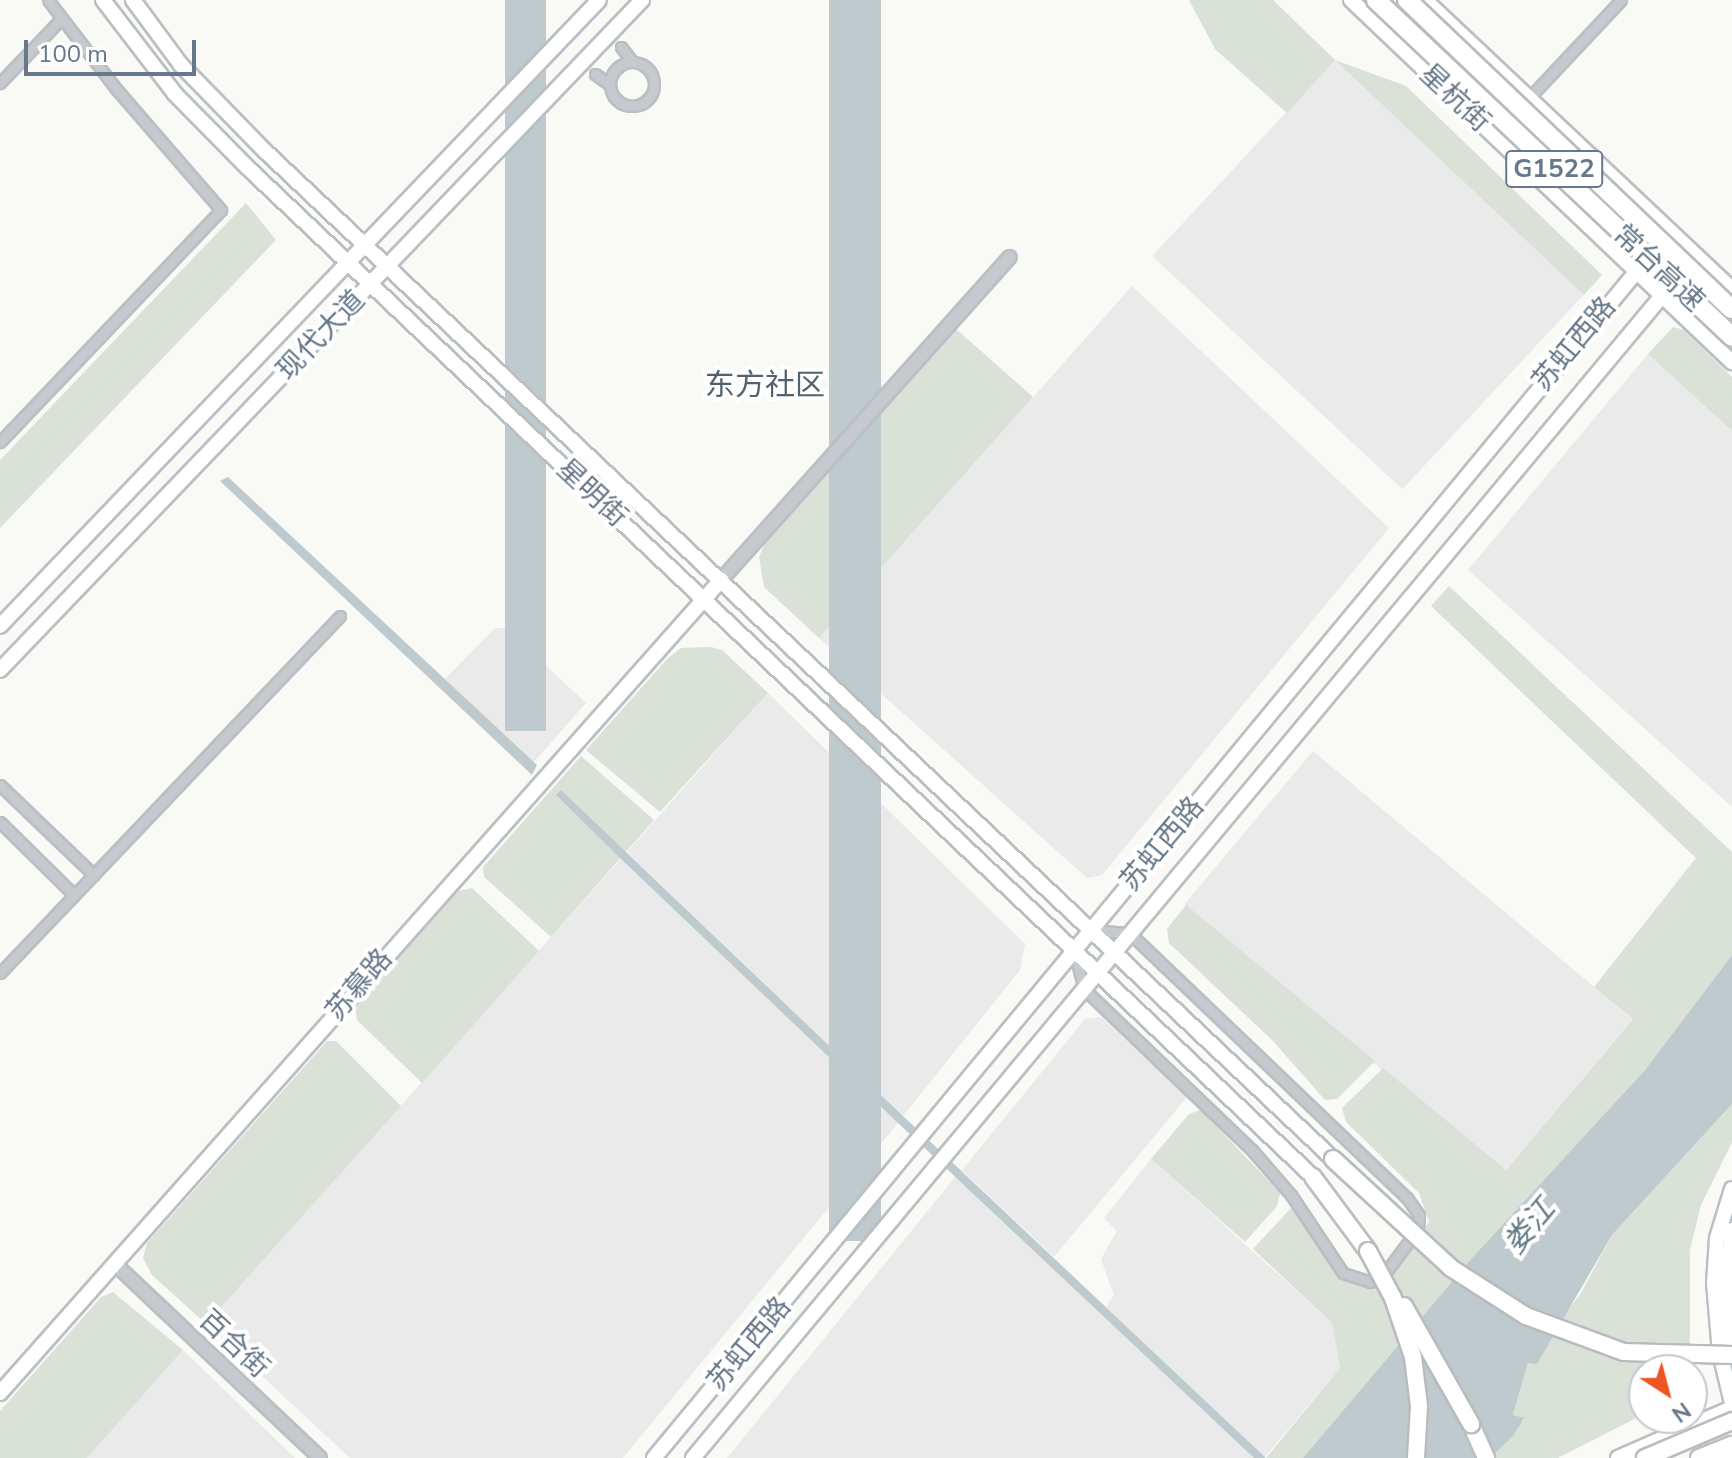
<!DOCTYPE html>
<html>
<head>
<meta charset="utf-8">
<style>
  body { margin:0 }
  #map { position:relative; width:1732px; height:1458px; overflow:hidden; background:#f9f9f6; font-family:"Nunito Sans","Noto Sans SC",sans-serif }
  div>[style] { position:absolute }
  [style*='--x'] { left:calc(var(--x)*1px); top:calc(var(--y)*1px); width:calc(var(--w)*1px); rotate:calc(var(--a)*1deg) }
  .built>* { inset:0; background:#e9eae9; transform-origin:0 0 }
  .green>* { inset:0; background:#dae1d7 }
  .water>* { inset:0; background:#becace; transform-origin:0 0 }
  .roads { filter:drop-shadow(2px 0 #babfc4) drop-shadow(-2px 0 #babfc4) drop-shadow(0 2px #babfc4) drop-shadow(0 -2px #babfc4) }
  .minor>* { height:9px; margin:-4.5px; padding:0 4.5px; transform-origin:4.5px; border-radius:4.5px; background:#c6cace }
  .minor>.ring { margin:-4.5px; padding:0; box-sizing:content-box; background:none; border:9px solid #c6cace; border-radius:50% }
  .tertiary>* { height:12px; margin:-6px; padding:0 6px; transform-origin:6px; border-radius:6px; background:#c6cace }
  .secondary>* { height:14px; margin:-7px; padding:0 7px; transform-origin:7px; border-radius:7px; background:#fff }
  .primary>* { height:14px; margin:-7px; padding:0 7px; transform-origin:7px; border-radius:7px; background:#fff }
  .trunk>* { height:16px; margin:-8px; padding:0 8px; transform-origin:8px; border-radius:8px; background:#fff }
  .bridges { filter:drop-shadow(2px 0 #b8bcbf) drop-shadow(-2px 0 #b8bcbf) drop-shadow(0 2px #b8bcbf) drop-shadow(0 -2px #b8bcbf) }
  .trunk-bridge>* { height:16px; margin:-8px; padding:0 8px; transform-origin:8px; border-radius:8px; background:#fff }
  .motorway-bridge>* { height:18px; margin:-9px; padding:0 9px; transform-origin:9px; border-radius:9px; background:#fff }
  span { translate:-50% -50%; white-space:nowrap; text-align:center; line-height:1.15; -webkit-text-stroke:8px #fff; paint-order:stroke }
  .shield-label span { padding:2px 6px; background:#fff; border:2px solid; border-radius:6px; -webkit-text-stroke-width:0 }
  .shield-label { font-size:26px; color:#667889; font-weight:700 }
  .street-label { font-size:28px; color:#667889 }
  .neighbourhood-label { font-size:30px; color:#54626d }
  .water-label { font-size:30px; color:#627a83; font-style:italic }
  .north { position:absolute; left:1628px; top:1354px; width:80px; height:80px; box-sizing:border-box; background:#fff; border:2px solid #c2c9d0; border-radius:50%; rotate:144deg; font-size:22px; font-weight:700; line-height:32px; text-align:center; color:#667889 }
  .north::after { content:''; display:block; margin:auto; width:28px; height:36px; background:#ec5622; clip-path:polygon(50% 0,100% 100%,50% 72%,0 100%) }
  .scale { position:absolute; left:24px; top:40px; width:172px; height:36px; box-sizing:border-box; border:4px solid #667889; border-top:0; padding-left:10px; font-size:24px; line-height:28px; white-space:nowrap; color:#667889; -webkit-text-stroke:6px #fff; paint-order:stroke }
</style>
</head>
<body>
<div id="map">
  <div class="built">
    <i style="left:1335px;top:60px;width:342px;height:268px;rotate:43deg"></i>
    <i style="clip-path:polygon(1132px 286px,1389px 528px,1102px 875px,1087px 878px,819px 638px)"></i>
    <i style="clip-path:polygon(1648px 354px,1732px 431px,1732px 807px,1468px 570px)"></i>
    <i style="clip-path:polygon(495px 628px,505px 628px,586px 703px,533px 763px,445px 679px)"></i>
    <i style="clip-path:polygon(768px 693px,1025px 944px,1020px 970px,903px 1116px,627px 852px)"></i>
    <i style="left:1313px;top:751px;width:417px;height:200px;rotate:40deg"></i>
    <i style="clip-path:polygon(621px 859px,898px 1123px,623px 1458px,350px 1458px,206px 1324px)"></i>
    <i style="clip-path:polygon(1101px 1017px,1187px 1097px,1054px 1257px,962px 1170px,1085px 1019px)"></i>
    <i style="clip-path:polygon(1151px 1159px,1332px 1323px,1340px 1368px,1265px 1457px,1106px 1307px,1114px 1295px,1101px 1259px,1117px 1231px,1104px 1218px)"></i>
    <i style="clip-path:polygon(956px 1176px,1254px 1458px,727px 1458px)"></i>
    <i style="clip-path:polygon(183px 1350px,295px 1458px,87px 1458px)"></i>
  </div>
  <div class="green">
    <i style="clip-path:polygon(1189px 0,1273px 0,1335px 60px,1406px 86px,1602px 275px,1584px 295px,1335px 60px,1287px 113px,1215px 49px)"></i>
    <i style="clip-path:polygon(246px 203px,276px 240px,0 528px,0 460px)"></i>
    <i style="clip-path:polygon(1673px 327px,1684px 330px,1732px 377px,1732px 431px,1648px 354px)"></i>
    <i style="clip-path:polygon(955px 328px,1033px 397px,819px 638px,764px 587px,759px 557px,765px 543px)"></i>
    <i style="clip-path:polygon(1449px 586px,1732px 852px,1732px 955px,1645px 1070px,1471px 1259px,1303px 1458px,1266px 1458px,1340px 1368px,1332px 1323px,1253px 1249px,1292px 1207px,1347px 1280px,1374px 1286px,1391px 1274px,1429px 1222px,1419px 1193px,1346px 1122px,1342px 1108px,1383px 1068px,1506px 1170px,1633px 1019px,1594px 987px,1696px 858px,1431px 606px)"></i>
    <i style="clip-path:polygon(711px 647px,722px 650px,768px 693px,660px 812px,586px 750px,667px 659px,681px 648px)"></i>
    <i style="clip-path:polygon(581px 756px,654px 820px,551px 937px,484px 877px,483px 867px)"></i>
    <i style="clip-path:polygon(472px 888px,539px 951px,422px 1083px,357px 1020px,355px 1007px,458px 891px)"></i>
    <i style="clip-path:polygon(1186px 905px,1375px 1061px,1337px 1099px,1325px 1100px,1273px 1041px,1169px 943px,1167px 929px)"></i>
    <i style="clip-path:polygon(327px 1041px,336px 1041px,401px 1106px,206px 1324px,152px 1275px,143px 1258px,147px 1243px)"></i>
    <i style="clip-path:polygon(1732px 1104px,1732px 1142px,1701px 1205px,1690px 1250px,1690px 1370px,1644px 1370px,1644px 1414px,1558px 1458px,1490px 1458px,1524px 1419px,1513px 1416px,1528px 1362px,1581px 1293px,1612px 1235px)"></i>
    <i style="clip-path:polygon(1201px 1110px,1280px 1193px,1277px 1206px,1245px 1242px,1151px 1159px,1189px 1114px)"></i>
    <i style="clip-path:polygon(113px 1292px,183px 1350px,87px 1458px,0 1458px,0 1411px,101px 1297px)"></i>
  </div>
  <div class="water">
    <i style="left:505px;top:0;width:41px;height:731px"></i>
    <i style="left:829px;top:0;width:52px;height:1241px"></i>
    <i style="clip-path:polygon(228px 477px,537px 765px,532px 775px,220px 481px)"></i>
    <i style="clip-path:polygon(561px 790px,903px 1116px,1266px 1458px,1254px 1458px,898px 1123px,621px 859px,556px 795px)"></i>
    <i style="clip-path:polygon(1732px 955px,1732px 1104px,1612px 1235px,1537px 1364px,1528px 1363px,1513px 1415px,1524px 1418px,1513px 1436px,1490px 1458px,1303px 1458px,1471px 1259px,1645px 1070px)"></i>
  </div>
  <div class="roads">
    <div class="minor">
      <i style="--x:621;--y:47;--w:18;--a:52"></i>
      <i class="ring" style="left:610px;top:62px;width:35px;height:35px"></i>
      <i style="--x:595;--y:74;--w:19;--a:36"></i>
      <i style="--x:0;--y:83;--w:88;--a:-46.4"></i>
      <i style="--x:1529;--y:98;--w:134;--a:-46.8"></i>
      <i style="--x:0;--y:442;--w:320;--a:-46.4"></i>
      <i style="--x:221;--y:210;--w:159;--a:-130.9"></i>
      <i style="--x:117;--y:90;--w:113;--a:-127.5"></i>
      <i style="--x:0;--y:785;--w:130;--a:43.8"></i>
      <i style="--x:0;--y:822;--w:104;--a:44.6"></i>
      <i style="--x:1075;--y:954;--w:36;--a:76"></i>
      <i style="--x:1084;--y:989;--w:233;--a:43.8"></i>
      <i style="--x:1252;--y:1150;--w:60;--a:49.1"></i>
      <i style="--x:1291;--y:1195;--w:94;--a:56.3"></i>
      <i style="--x:1343;--y:1273;--w:28;--a:18"></i>
      <i style="--x:1370;--y:1282;--w:22;--a:-36"></i>
      <i style="--x:1388;--y:1269;--w:50;--a:-53.1"></i>
      <i style="--x:1418;--y:1229;--w:14;--a:-86"></i>
      <i style="--x:1419;--y:1215;--w:21;--a:-125"></i>
      <i style="--x:1407;--y:1198;--w:383;--a:-136.3"></i>
      <i style="--x:1130;--y:933;--w:39;--a:-176"></i>
      <i style="--x:0;--y:973;--w:493;--a:-46.4"></i>
    </div>
    <div class="tertiary">
      <i style="--x:721;--y:580;--w:433;--a:-48.2"></i>
      <i style="--x:115;--y:1264;--w:282;--a:43.4"></i>
    </div>
    <div class="secondary">
      <i style="--x:1732;--y:1189;--w:51;--a:107"></i>
      <i style="--x:1717;--y:1238;--w:45;--a:93.8"></i>
      <i style="--x:1714;--y:1283;--w:70;--a:85.1"></i>
      <i style="--x:1720;--y:1353;--w:51;--a:76.5"></i>
      <i style="--x:1732;--y:1230;--w:53;--a:95.4"></i>
      <i style="--x:1727;--y:1283;--w:65;--a:85.6"></i>
      <i style="--x:0;--y:1393;--w:1087;--a:-48.43"></i>
    </div>
    <div class="primary">
      <i style="--x:103;--y:0;--w:118;--a:52.5"></i>
      <i style="--x:175;--y:94;--w:104;--a:45.4"></i>
      <i style="--x:248;--y:168;--w:1467;--a:43.45"></i>
      <i style="--x:133;--y:0;--w:81;--a:53.6"></i>
      <i style="--x:181;--y:65;--w:122;--a:45.7"></i>
      <i style="--x:266;--y:152;--w:1467;--a:43.34"></i>
      <i style="--x:1351;--y:0;--w:526;--a:43.54"></i>
      <i style="--x:1425;--y:0;--w:422;--a:43.3"></i>
      <i style="--x:0;--y:626;--w:866;--a:-46.26"></i>
      <i style="--x:0;--y:670;--w:928;--a:-46.22"></i>
      <i style="--x:654;--y:1458;--w:1593;--a:-50.37"></i>
      <i style="--x:693;--y:1458;--w:1566;--a:-50.18"></i>
      <i style="--x:1618;--y:1458;--w:124;--a:-23.7"></i>
      <i style="--x:1726;--y:1458;--w:6;--a:-18"></i>
    </div>
    <div class="trunk">
      <i style="--x:1313;--y:1177;--w:92;--a:53.4"></i>
      <i style="--x:1471;--y:1424;--w:37;--a:66"></i>
      <i style="--x:1699;--y:1458;--w:35;--a:-22"></i>
    </div>
  </div>
  <div class="bridges">
    <div class="trunk-bridge">
      <i style="--x:1333;--y:1159;--w:161;--a:42.7"></i>
      <i style="--x:1451;--y:1268;--w:89;--a:32.6"></i>
      <i style="--x:1526;--y:1316;--w:104;--a:20.2"></i>
      <i style="--x:1624;--y:1352;--w:108;--a:1.6"></i>
      <i style="--x:1368;--y:1251;--w:53;--a:62"></i>
      <i style="--x:1393;--y:1298;--w:62;--a:71.3"></i>
      <i style="--x:1413;--y:1357;--w:49;--a:83"></i>
      <i style="--x:1419;--y:1406;--w:52;--a:93.3"></i>
      <i style="--x:1404;--y:1306;--w:136;--a:60.4"></i>
      <i style="--x:1645;--y:1458;--w:95;--a:-23"></i>
    </div>
    <div class="motorway-bridge">
      <i style="--x:1376;--y:0;--w:490;--a:43.4"></i>
      <i style="--x:1407;--y:0;--w:448;--a:43.6"></i>
    </div>
  </div>
  <div class="shield-label">
    <span style="left:1554px;top:169px">G1522</span>
  </div>
  <div class="street-label">
    <span style="left:1455px;top:98px;rotate:43deg">星杭街</span>
    <span style="left:1659px;top:268px;rotate:43deg">常台高速</span>
    <span style="left:321px;top:335px;rotate:-46deg">现代大道</span>
    <span style="left:1574px;top:344px;rotate:-50deg">苏虹西路</span>
    <span style="left:592px;top:493px;rotate:43deg">星明街</span>
    <span style="left:1162px;top:844px;rotate:-50deg">苏虹西路</span>
    <span style="left:359px;top:985px;rotate:-49deg">苏慕路</span>
    <span style="left:234px;top:1344px;rotate:43deg">百合街</span>
    <span style="left:749px;top:1344px;rotate:-50deg">苏虹西路</span>
  </div>
  <div class="neighbourhood-label">
    <span style="left:765px;top:386px">东方社区</span>
  </div>
  <div class="water-label">
    <span style="left:1530px;top:1227px;rotate:-50deg">娄江</span>
  </div>
  <div class="north">N</div>
  <div class="scale">100 m</div>
</div>
</body>
</html>
